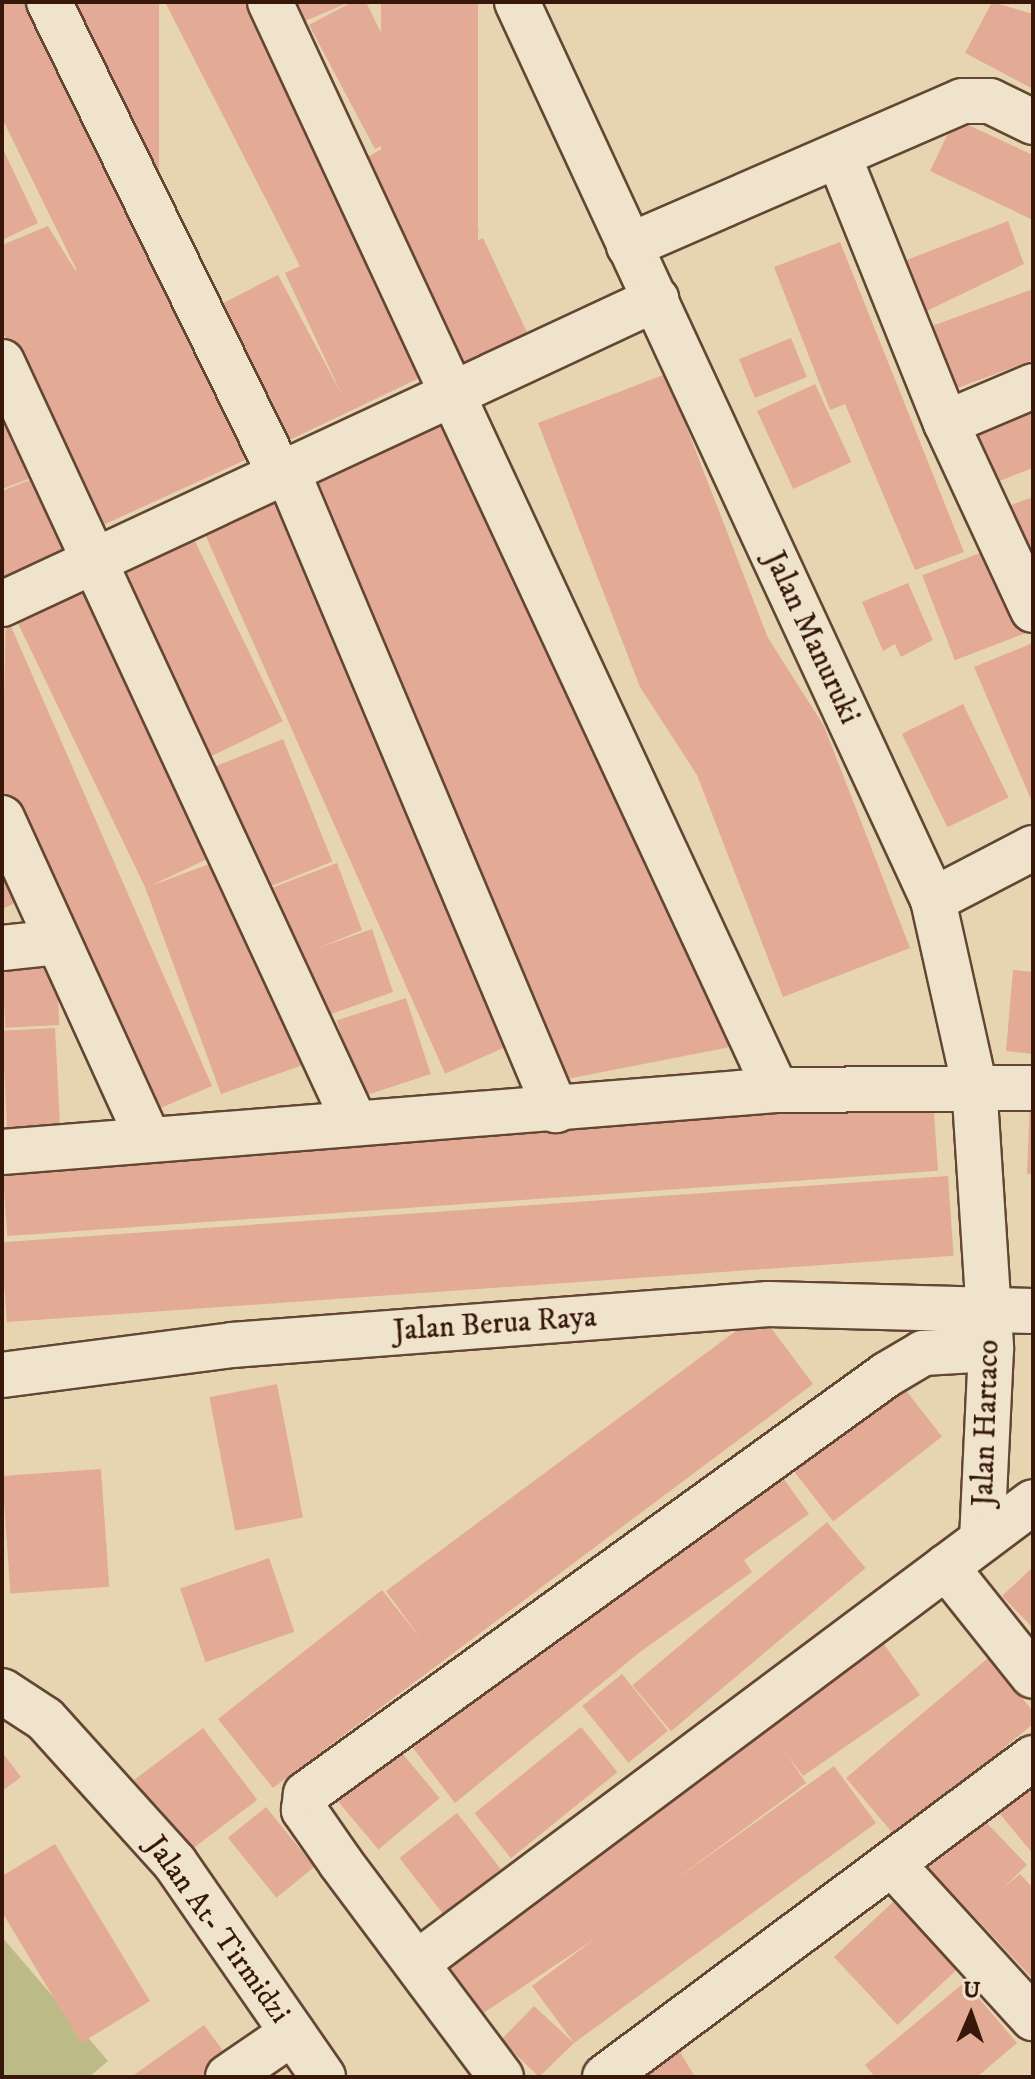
<!DOCTYPE html>
<html>
<head>
<meta charset="utf-8">
<style>
  body { margin:0 }
  #map { position:relative; width:1035px; height:2079px; overflow:hidden; background:#e7d4b1; font-family:"IM FELL DW Pica",serif }
  div>[style] { position:absolute }
  [style*='--x'] { left:calc(var(--x)*1px); top:calc(var(--y)*1px); width:calc(var(--w)*1px); rotate:calc(var(--a)*1deg) }
  .green>* { inset:0; background:#bcbb87 }
  .building>* { inset:0; background:#e3ab95; transform-origin:0 0 }
  .roads { filter:drop-shadow(2px 0 #634634) drop-shadow(-2px 0 #634634) drop-shadow(0 2px #634634) drop-shadow(0 -2px #634634) }
  .minor>* { height:44px; margin:-22px; padding:0 22px; transform-origin:22px; border-radius:22px; background:#efe3cc }
  span { translate:-50% -50%; white-space:nowrap; text-align:center; line-height:1.15; -webkit-text-stroke:6px #efe3cc; paint-order:stroke }
  .street-label { font-size:30px; color:#37170a }
  .frame { position:absolute; inset:0; border:4px solid #37170a; pointer-events:none }
  .north { position:absolute; left:931px; top:1975px; width:80px; height:80px; -webkit-text-stroke:6px #efe3cc; paint-order:stroke; rotate:2deg; font-size:22px; font-weight:700; line-height:32px; text-align:center; color:#37170a }
  .north::after { content:''; display:block; margin:auto; width:28px; height:36px; background:#37170a; clip-path:polygon(50% 0,100% 100%,50% 72%,0 100%) }
</style>
</head>
<body>
<div id="map">
  <div class="green">
    <i style="clip-path:polygon(2px 1937px,108px 2061px,89px 2077px,2px 2077px)"></i>
  </div>
  <div class="building">
    <i style="clip-path:polygon(2px 2px,35px 2px,254px 456px,90px 531px,2px 330px,2px 245px,48px 226px,83px 283px,2px 118px)"></i>
    <i style="left:76px;top:2px;width:83px;height:328px"></i>
    <i style="clip-path:polygon(165px 2px,252px 2px,434px 371px,279px 445px,210px 310px,278px 275px,342px 395px,285px 273px,300px 266px)"></i>
    <i style="clip-path:polygon(283px 2px,350px 2px,293px 26px)"></i>
    <i style="clip-path:polygon(352px 2px,366px 2px,479px 232px,420px 255px,366px 158px,417px 128px,375px 149px,309px 25px)"></i>
    <i style="left:381px;top:2px;width:97px;height:355px"></i>
    <i style="clip-path:polygon(992px 2px,1033px 14px,1033px 89px,965px 53px)"></i>
    <i style="clip-path:polygon(955px 119px,1033px 155px,1033px 220px,930px 171px)"></i>
    <i style="clip-path:polygon(2px 147px,38px 223px,2px 240px)"></i>
    <i style="clip-path:polygon(1008px 221px,1024px 264px,912px 318px,891px 266px)"></i>
    <i style="left:483px;top:238px;width:107px;height:71px;rotate:65deg"></i>
    <i style="clip-path:polygon(840px 242px,964px 552px,915px 570px,845px 404px,830px 410px,774px 267px)"></i>
    <i style="clip-path:polygon(1033px 289px,1033px 360px,944px 393px,921px 330px)"></i>
    <i style="left:791px;top:338px;width:42px;height:56px;rotate:68deg"></i>
    <i style="clip-path:polygon(666px 374px,768px 638px,824px 726px,910px 948px,783px 997px,697px 775px,640px 687px,538px 423px)"></i>
    <i style="left:815px;top:384px;width:86px;height:64px;rotate:65deg"></i>
    <i style="clip-path:polygon(2px 390px,36px 476px,2px 489px)"></i>
    <i style="clip-path:polygon(1033px 398px,1033px 468px,994px 483px,970px 422px)"></i>
    <i style="clip-path:polygon(439px 417px,730px 1047px,567px 1079px,305px 476px)"></i>
    <i style="clip-path:polygon(38px 477px,74px 543px,2px 583px,2px 491px)"></i>
    <i style="left:272px;top:493px;width:601px;height:78px;rotate:66deg"></i>
    <i style="clip-path:polygon(1033px 497px,1033px 575px,1003px 508px)"></i>
    <i style="left:189px;top:529px;width:214px;height:86px;rotate:64deg"></i>
    <i style="left:996px;top:547px;width:91px;height:79px;rotate:69deg"></i>
    <i style="clip-path:polygon(91px 574px,224px 851px,150px 886px,226px 858px,303px 1065px,221px 1094px,145px 887px,12px 611px)"></i>
    <i style="clip-path:polygon(908px 583px,933px 640px,901px 657px,895px 644px,883px 651px,862px 602px)"></i>
    <i style="clip-path:polygon(6px 615px,212px 1086px,144px 1115px,2px 789px)"></i>
    <i style="clip-path:polygon(1033px 643px,1033px 804px,974px 667px)"></i>
    <i style="left:963px;top:704px;width:104px;height:68px;rotate:64deg"></i>
    <i style="left:283px;top:739px;width:132px;height:82px;rotate:68deg"></i>
    <i style="clip-path:polygon(2px 858px,21px 900px,2px 909px)"></i>
    <i style="clip-path:polygon(337px 863px,362px 930px,318px 948px,372px 929px,393px 992px,317px 1019px,269px 889px)"></i>
    <i style="left:56px;top:960px;width:65px;height:54px;rotate:87deg"></i>
    <i style="clip-path:polygon(1013px 970px,1033px 972px,1033px 1054px,1006px 1051px)"></i>
    <i style="left:406px;top:998px;width:80px;height:73px;rotate:72deg"></i>
    <i style="left:55px;top:1028px;width:97px;height:53px;rotate:87deg"></i>
    <i style="left:933px;top:1099px;width:72px;height:933px;rotate:86deg"></i>
    <i style="clip-path:polygon(1030px 1099px,1033px 1099px,1033px 1174px,1027px 1174px)"></i>
    <i style="left:948px;top:1176px;width:80px;height:949px;rotate:86deg"></i>
    <i style="clip-path:polygon(760px 1313px,813px 1384px,273px 1788px,218px 1719px,382px 1590px,421px 1639px,386px 1591px)"></i>
    <i style="left:897px;top:1379px;width:73px;height:138px;rotate:52deg"></i>
    <i style="left:277px;top:1384px;width:136px;height:69px;rotate:79deg"></i>
    <i style="left:101px;top:1469px;width:118px;height:99px;rotate:86deg"></i>
    <i style="clip-path:polygon(781px 1475px,809px 1514px,744px 1560px,752px 1572px,640px 1652px,455px 1803px,410px 1744px)"></i>
    <i style="left:827px;top:1522px;width:60px;height:254px;rotate:50deg"></i>
    <i style="left:269px;top:1558px;width:78px;height:94px;rotate:71deg"></i>
    <i style="clip-path:polygon(1033px 1567px,1033px 1628px,1002px 1596px)"></i>
    <i style="clip-path:polygon(876px 1633px,920px 1695px,803px 1776px,786px 1753px,806px 1783px,668px 1885px,834px 1766px,876px 1823px,574px 2043px,539px 2077px,501px 2040px,534px 2006px,574px 2043px,532px 1986px,596px 1938px,479px 2016px,443px 1960px)"></i>
    <i style="clip-path:polygon(988px 1658px,1033px 1711px,1033px 1724px,896px 1837px,846px 1778px)"></i>
    <i style="left:622px;top:1674px;width:73px;height:51px;rotate:51deg"></i>
    <i style="left:581px;top:1727px;width:58px;height:137px;rotate:51deg"></i>
    <i style="left:203px;top:1728px;width:90px;height:86px;rotate:53deg"></i>
    <i style="left:396px;top:1746px;width:68px;height:80px;rotate:50deg"></i>
    <i style="clip-path:polygon(2px 1752px,21px 1777px,2px 1791px)"></i>
    <i style="clip-path:polygon(1033px 1779px,1033px 1854px,995px 1808px)"></i>
    <i style="left:266px;top:1807px;width:77px;height:49px;rotate:51deg"></i>
    <i style="left:457px;top:1813px;width:71px;height:73px;rotate:52deg"></i>
    <i style="clip-path:polygon(981px 1817px,1027px 1865px,1002px 1889px,1020px 1874px,1033px 1888px,1033px 1979px,928px 1867px)"></i>
    <i style="clip-path:polygon(55px 1844px,150px 2001px,81px 2043px,2px 1912px,2px 1876px)"></i>
    <i style="left:894px;top:1901px;width:93px;height:82px;rotate:47deg"></i>
    <i style="clip-path:polygon(965px 1982px,1017px 2043px,977px 2077px,875px 2077px,865px 2065px)"></i>
    <i style="clip-path:polygon(204px 2025px,232px 2063px,213px 2077px,131px 2077px)"></i>
    <i style="clip-path:polygon(675px 2044px,695px 2077px,620px 2077px)"></i>
  </div>
  <div class="roads">
    <div class="minor">
      <i style="--x:49;--y:2;--w:521;--a:63.93"></i>
      <i style="--x:270;--y:2;--w:1200;--a:65.06"></i>
      <i style="--x:517;--y:2;--w:990;--a:65.14"></i>
      <i style="--x:933;--y:900;--w:188;--a:77.4"></i>
      <i style="--x:974;--y:1083;--w:267;--a:86.3"></i>
      <i style="--x:991;--y:1349;--w:191;--a:92.7"></i>
      <i style="--x:839;--y:157;--w:287;--a:68.1"></i>
      <i style="--x:946;--y:423;--w:206;--a:65.1"></i>
      <i style="--x:629;--y:246;--w:363;--a:-23.5"></i>
      <i style="--x:962;--y:101;--w:28;--a:0"></i>
      <i style="--x:990;--y:101;--w:48;--a:26"></i>
      <i style="--x:2;--y:362;--w:834;--a:65.12"></i>
      <i style="--x:946;--y:423;--w:95;--a:-23"></i>
      <i style="--x:285;--y:466;--w:699;--a:67.18"></i>
      <i style="--x:2;--y:604;--w:722;--a:-25"></i>
      <i style="--x:2;--y:818;--w:352;--a:65.5"></i>
      <i style="--x:933;--y:900;--w:113;--a:-27.5"></i>
      <i style="--x:2;--y:948;--w:56;--a:-6.1"></i>
      <i style="--x:2;--y:1152;--w:776;--a:-4.58"></i>
      <i style="--x:776;--y:1090;--w:257;--a:-0.4"></i>
      <i style="--x:2;--y:1375;--w:232;--a:-7.4"></i>
      <i style="--x:232;--y:1345;--w:538;--a:-4.37"></i>
      <i style="--x:768;--y:1304;--w:265;--a:1.5"></i>
      <i style="--x:946;--y:1567;--w:139;--a:51.4"></i>
      <i style="--x:2;--y:1691;--w:51;--a:33.1"></i>
      <i style="--x:45;--y:1719;--w:194;--a:47.9"></i>
      <i style="--x:175;--y:1863;--w:260;--a:55.3"></i>
      <i style="--x:895;--y:1867;--w:205;--a:47.6"></i>
      <i style="--x:417;--y:1963;--w:769;--a:-36.81"></i>
      <i style="--x:228;--y:2077;--w:78;--a:-34.5"></i>
      <i style="--x:501;--y:2077;--w:267;--a:-126.8"></i>
      <i style="--x:341;--y:1863;--w:65;--a:-124.9"></i>
      <i style="--x:304;--y:1810;--w:16;--a:-83"></i>
      <i style="--x:306;--y:1794;--w:716;--a:-35.84"></i>
      <i style="--x:886;--y:1375;--w:43;--a:-30.7"></i>
      <i style="--x:923;--y:1353;--w:68;--a:-3.4"></i>
      <i style="--x:605;--y:2077;--w:534;--a:-36.7"></i>
    </div>
  </div>
  <div class="street-label">
    <span style="left:811px;top:638px;rotate:65deg">Jalan Manuruki</span>
    <span style="left:495px;top:1325px;rotate:-4deg">Jalan Berua Raya</span>
    <span style="left:987px;top:1423px;rotate:-88deg">Jalan Hartaco</span>
    <span style="left:217px;top:1930px;rotate:54deg">Jalan At- Tirmidzi</span>
  </div>
  <div class="frame"></div>
  <div class="north">U</div>
</div>
</body>
</html>
